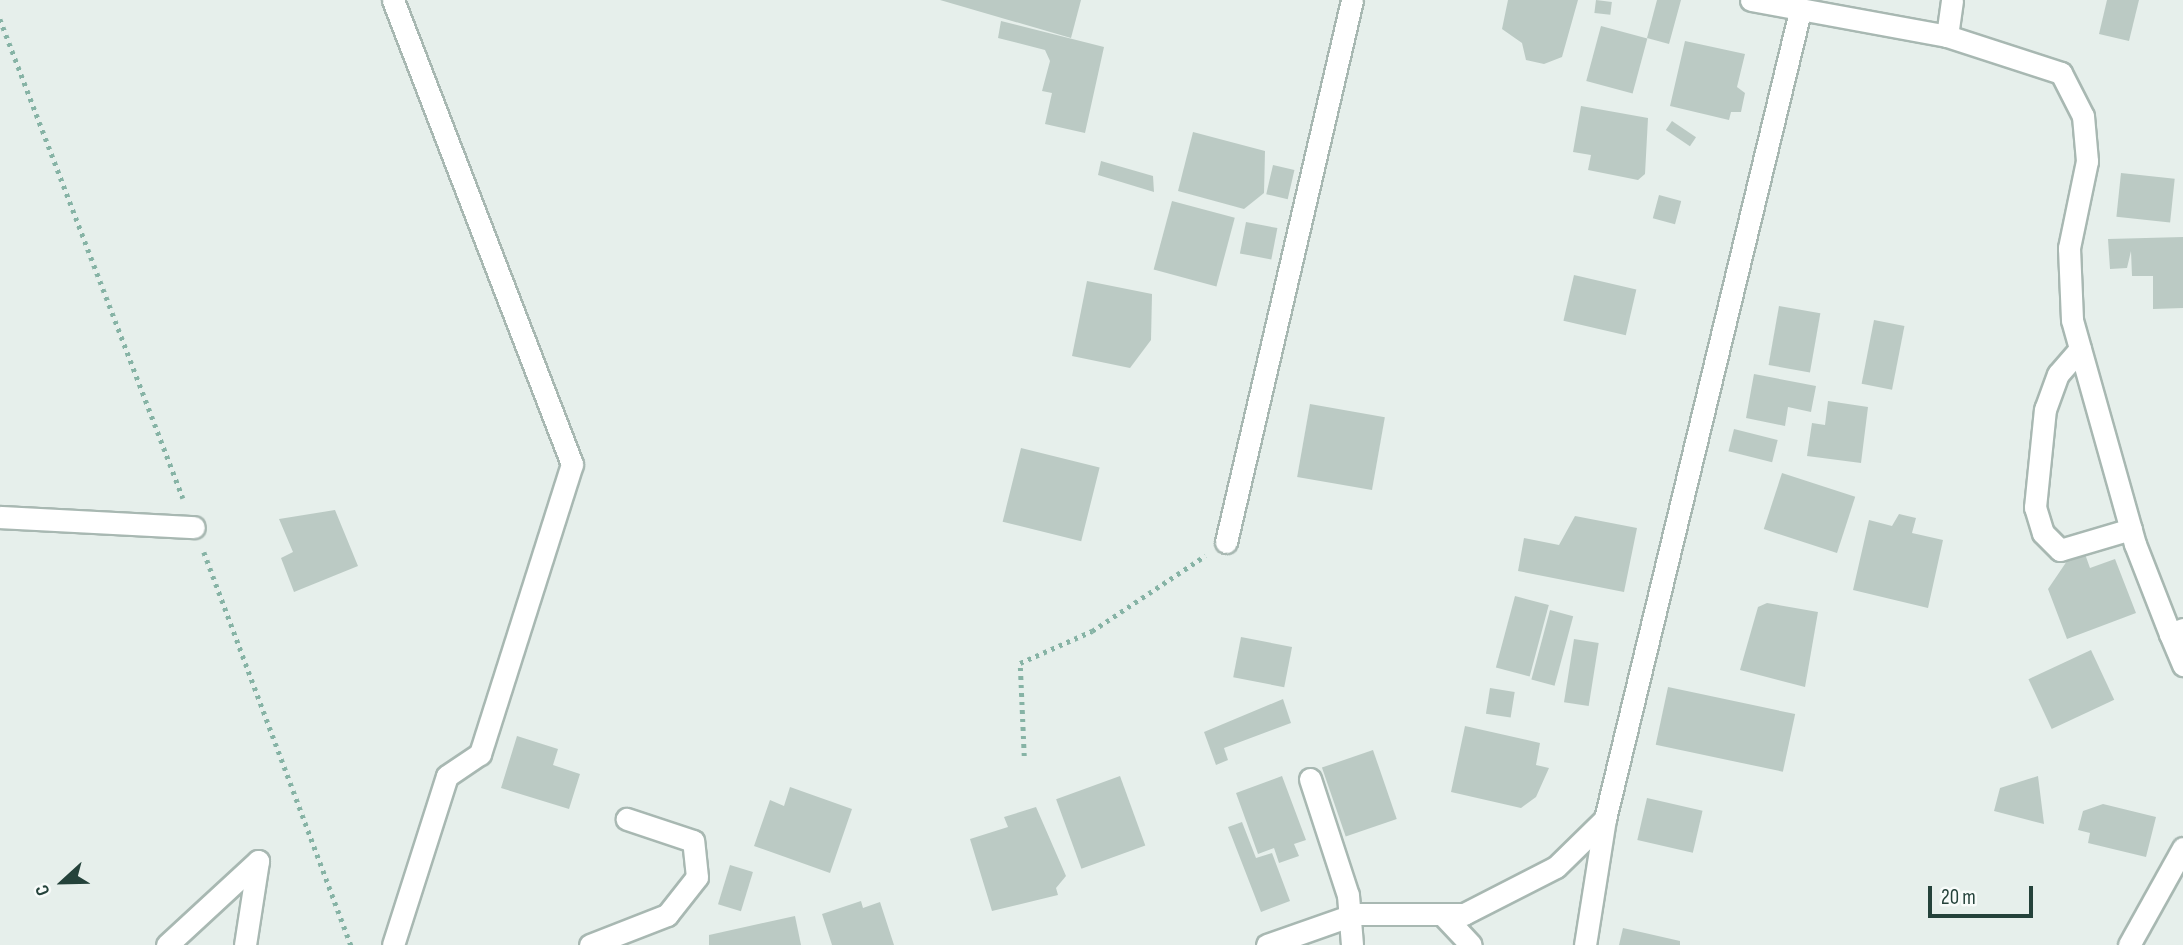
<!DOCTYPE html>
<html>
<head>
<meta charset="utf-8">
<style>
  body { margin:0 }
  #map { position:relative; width:2183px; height:945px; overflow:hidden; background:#e6efeb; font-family:"Sofia Sans Condensed",sans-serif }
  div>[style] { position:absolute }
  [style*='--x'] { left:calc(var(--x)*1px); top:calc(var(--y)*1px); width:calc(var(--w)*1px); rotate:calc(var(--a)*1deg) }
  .building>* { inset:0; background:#bbcac4; transform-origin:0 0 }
  .path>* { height:4.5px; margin-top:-2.25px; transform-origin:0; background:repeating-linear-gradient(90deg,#86b3a5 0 3.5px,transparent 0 8.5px) }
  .roads { filter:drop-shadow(2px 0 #a8b8b2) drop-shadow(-2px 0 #a8b8b2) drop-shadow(0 2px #a8b8b2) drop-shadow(0 -2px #a8b8b2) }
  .street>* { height:21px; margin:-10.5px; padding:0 10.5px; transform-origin:10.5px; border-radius:10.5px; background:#fff }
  span { translate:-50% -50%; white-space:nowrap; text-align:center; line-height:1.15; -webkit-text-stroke:5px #f7fbf9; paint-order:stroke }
  .north { position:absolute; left:28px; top:847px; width:70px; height:70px; -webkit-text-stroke:5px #f7fbf9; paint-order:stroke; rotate:248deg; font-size:19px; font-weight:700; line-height:28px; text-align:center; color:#24423a }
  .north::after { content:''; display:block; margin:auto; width:24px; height:32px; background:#24423a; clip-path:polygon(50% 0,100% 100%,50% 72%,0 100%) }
  .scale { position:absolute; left:1928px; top:886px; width:105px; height:32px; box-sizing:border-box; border:4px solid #24423a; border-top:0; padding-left:9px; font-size:21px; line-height:24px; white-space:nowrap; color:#24423a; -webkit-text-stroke:5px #f7fbf9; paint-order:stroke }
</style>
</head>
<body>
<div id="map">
  <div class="building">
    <i style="clip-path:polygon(940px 0,1081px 0,1071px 38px)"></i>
    <i style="clip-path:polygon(1508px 0,1578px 0,1562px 57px,1544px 64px,1526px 60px,1522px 43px,1502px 29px)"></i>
    <i style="left:1596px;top:0;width:16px;height:13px;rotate:7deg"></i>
    <i style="clip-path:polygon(1657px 0,1681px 0,1669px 44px,1647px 38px)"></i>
    <i style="clip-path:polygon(2107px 0,2139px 0,2129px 41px,2099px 34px)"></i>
    <i style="clip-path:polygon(1001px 21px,1104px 47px,1085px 133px,1045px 124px,1052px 93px,1042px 91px,1050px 61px,1045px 50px,998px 38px)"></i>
    <i style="left:1601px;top:26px;width:48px;height:57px;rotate:15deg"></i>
    <i style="clip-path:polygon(1685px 41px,1745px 54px,1737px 87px,1745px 93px,1741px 112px,1731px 112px,1729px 120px,1670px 106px)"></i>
    <i style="clip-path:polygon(1581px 106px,1648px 118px,1645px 174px,1638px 180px,1588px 170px,1591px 155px,1573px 152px)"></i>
    <i style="left:1672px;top:121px;width:29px;height:11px;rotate:34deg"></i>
    <i style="clip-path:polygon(1193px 132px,1265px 151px,1264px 193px,1244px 209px,1178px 191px)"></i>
    <i style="clip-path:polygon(1101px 161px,1153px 176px,1154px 192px,1098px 175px)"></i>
    <i style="left:1273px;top:165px;width:22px;height:30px;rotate:13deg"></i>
    <i style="left:2121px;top:173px;width:54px;height:44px;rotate:6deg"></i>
    <i style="left:1659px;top:195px;width:23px;height:24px;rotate:15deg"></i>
    <i style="left:1172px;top:201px;width:65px;height:71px;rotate:15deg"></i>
    <i style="left:1246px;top:222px;width:32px;height:32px;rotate:11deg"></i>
    <i style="clip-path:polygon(2183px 237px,2183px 308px,2153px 309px,2153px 276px,2132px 276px,2131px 251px,2127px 268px,2110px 269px,2108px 239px)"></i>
    <i style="left:1574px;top:275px;width:64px;height:47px;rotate:13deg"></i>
    <i style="clip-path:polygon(1087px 281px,1152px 294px,1151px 340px,1130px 368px,1072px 356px)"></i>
    <i style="left:1779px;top:306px;width:42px;height:60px;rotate:10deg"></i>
    <i style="left:1874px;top:320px;width:31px;height:65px;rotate:11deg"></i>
    <i style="clip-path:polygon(1754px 374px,1816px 386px,1811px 412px,1788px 407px,1785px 426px,1746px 418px)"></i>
    <i style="clip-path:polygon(1828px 401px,1868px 407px,1861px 463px,1807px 456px,1812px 423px,1825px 425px)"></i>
    <i style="left:1310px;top:404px;width:76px;height:74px;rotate:10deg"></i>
    <i style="left:1734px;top:429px;width:45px;height:23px;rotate:14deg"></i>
    <i style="left:1021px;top:448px;width:81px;height:76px;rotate:14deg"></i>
    <i style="left:1782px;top:473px;width:77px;height:59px;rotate:18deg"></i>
    <i style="clip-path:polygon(335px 510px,358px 566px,294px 592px,281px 558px,293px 552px,279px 519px)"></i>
    <i style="clip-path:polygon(1899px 514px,1916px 518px,1912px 533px,1943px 540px,1928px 608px,1853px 590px,1869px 520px,1892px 526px)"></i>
    <i style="clip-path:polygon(1575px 516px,1637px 528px,1624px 592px,1518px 571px,1524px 538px,1559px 545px)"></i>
    <i style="clip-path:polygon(2085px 554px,2090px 568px,2115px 559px,2136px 613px,2067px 639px,2048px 589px,2067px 561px)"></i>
    <i style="left:1515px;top:596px;width:35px;height:74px;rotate:15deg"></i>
    <i style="clip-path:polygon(1767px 603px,1818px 612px,1805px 687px,1740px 670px,1758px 607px)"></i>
    <i style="left:1550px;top:610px;width:24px;height:72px;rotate:15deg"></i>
    <i style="left:1241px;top:637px;width:52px;height:41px;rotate:11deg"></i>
    <i style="left:1574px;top:639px;width:25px;height:64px;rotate:9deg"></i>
    <i style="left:2091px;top:650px;width:55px;height:69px;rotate:65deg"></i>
    <i style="left:1668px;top:687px;width:130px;height:59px;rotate:12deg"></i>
    <i style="left:1490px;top:688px;width:25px;height:26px;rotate:9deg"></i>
    <i style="clip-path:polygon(1283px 699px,1291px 723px,1224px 748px,1228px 760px,1216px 765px,1204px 732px)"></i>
    <i style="clip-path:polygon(1465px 726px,1540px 743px,1536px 765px,1549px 768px,1536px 797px,1521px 808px,1451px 792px)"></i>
    <i style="clip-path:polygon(517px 736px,558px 749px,553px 765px,580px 774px,569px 809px,501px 788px)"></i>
    <i style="left:1373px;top:750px;width:73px;height:54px;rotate:71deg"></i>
    <i style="left:1120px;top:776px;width:74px;height:68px;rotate:70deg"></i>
    <i style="clip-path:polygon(1282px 776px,1306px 840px,1294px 844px,1299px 856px,1279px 863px,1274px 848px,1258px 854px,1236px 793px)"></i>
    <i style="clip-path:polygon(2038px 776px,2044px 824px,1994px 811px,2000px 788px)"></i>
    <i style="clip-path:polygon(790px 787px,852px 809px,830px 873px,754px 846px,770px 800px,784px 806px)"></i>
    <i style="left:1647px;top:798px;width:57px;height:43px;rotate:13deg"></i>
    <i style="clip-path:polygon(2103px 804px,2156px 817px,2146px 857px,2088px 843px,2090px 833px,2078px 830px,2083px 811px)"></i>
    <i style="clip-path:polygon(1036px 807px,1066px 876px,1056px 888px,1058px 895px,992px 911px,970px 839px,1008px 827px,1004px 817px)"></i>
    <i style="clip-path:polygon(1242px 822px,1256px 858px,1272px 853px,1290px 901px,1261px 912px,1228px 827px)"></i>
    <i style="left:730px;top:865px;width:24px;height:41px;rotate:17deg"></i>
    <i style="clip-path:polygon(861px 901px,863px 908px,880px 902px,894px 945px,832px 945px,822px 914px)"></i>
    <i style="clip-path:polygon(795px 916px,801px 945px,709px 945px,709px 935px)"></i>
    <i style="clip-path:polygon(1623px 928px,1680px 941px,1680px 945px,1619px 945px)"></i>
  </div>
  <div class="path">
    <i style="--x:0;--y:19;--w:513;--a:69.09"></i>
    <i style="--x:204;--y:552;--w:420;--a:69.5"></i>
    <i style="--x:1024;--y:756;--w:93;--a:-92.5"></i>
    <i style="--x:1020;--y:663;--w:79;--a:-24"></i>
    <i style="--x:1092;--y:631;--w:136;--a:-33.6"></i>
  </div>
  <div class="roads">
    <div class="street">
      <i style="--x:1751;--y:0;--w:199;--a:10.4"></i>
      <i style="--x:1947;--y:36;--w:36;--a:-82"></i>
      <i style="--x:1947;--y:36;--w:120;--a:18"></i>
      <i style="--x:2061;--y:73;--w:48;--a:62.9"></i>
      <i style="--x:2083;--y:116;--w:45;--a:84.9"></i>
      <i style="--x:2087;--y:161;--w:89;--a:101.7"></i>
      <i style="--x:2069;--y:248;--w:72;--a:87.6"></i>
      <i style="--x:2072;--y:320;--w:233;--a:74.3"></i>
      <i style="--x:2135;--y:544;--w:97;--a:68.7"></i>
      <i style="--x:2080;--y:349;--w:33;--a:131"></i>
      <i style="--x:2058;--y:374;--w:37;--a:110"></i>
      <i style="--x:2045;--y:409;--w:99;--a:95.8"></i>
      <i style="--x:2035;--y:507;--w:27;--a:73"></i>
      <i style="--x:2043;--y:533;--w:24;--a:45"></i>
      <i style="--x:2060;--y:550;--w:74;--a:-16.5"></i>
      <i style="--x:0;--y:517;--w:194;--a:3"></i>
      <i style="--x:1226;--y:542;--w:556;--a:-76.91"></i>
      <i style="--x:2183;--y:629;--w:14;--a:159"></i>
      <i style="--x:2170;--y:634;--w:34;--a:67"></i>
      <i style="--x:1310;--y:779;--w:122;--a:71.9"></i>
      <i style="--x:1348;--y:895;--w:50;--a:85.4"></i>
      <i style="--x:1442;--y:914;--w:42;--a:46.9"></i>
      <i style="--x:167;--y:945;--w:124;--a:-42.7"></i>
      <i style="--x:258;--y:861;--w:85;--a:98.8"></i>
      <i style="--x:393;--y:945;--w:177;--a:-72.3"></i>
      <i style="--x:447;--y:776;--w:40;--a:-34"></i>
      <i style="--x:480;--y:754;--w:304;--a:-72.4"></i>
      <i style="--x:572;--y:464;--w:497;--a:-111.1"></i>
      <i style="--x:590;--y:945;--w:83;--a:-21.3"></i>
      <i style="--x:667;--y:915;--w:48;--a:-51.7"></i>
      <i style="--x:697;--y:877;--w:36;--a:-96"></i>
      <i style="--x:693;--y:841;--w:70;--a:-161.6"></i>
      <i style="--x:1267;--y:945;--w:93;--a:-19.4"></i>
      <i style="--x:1355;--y:914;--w:109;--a:0"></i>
      <i style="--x:1464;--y:914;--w:103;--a:-27.1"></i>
      <i style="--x:1556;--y:867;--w:69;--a:-44.4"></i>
      <i style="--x:1605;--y:819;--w:831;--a:-76.43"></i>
      <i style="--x:1585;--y:945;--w:128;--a:-81"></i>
      <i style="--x:2129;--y:945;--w:111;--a:-60.9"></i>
    </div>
  </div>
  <div class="north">С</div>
  <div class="scale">20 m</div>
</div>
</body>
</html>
